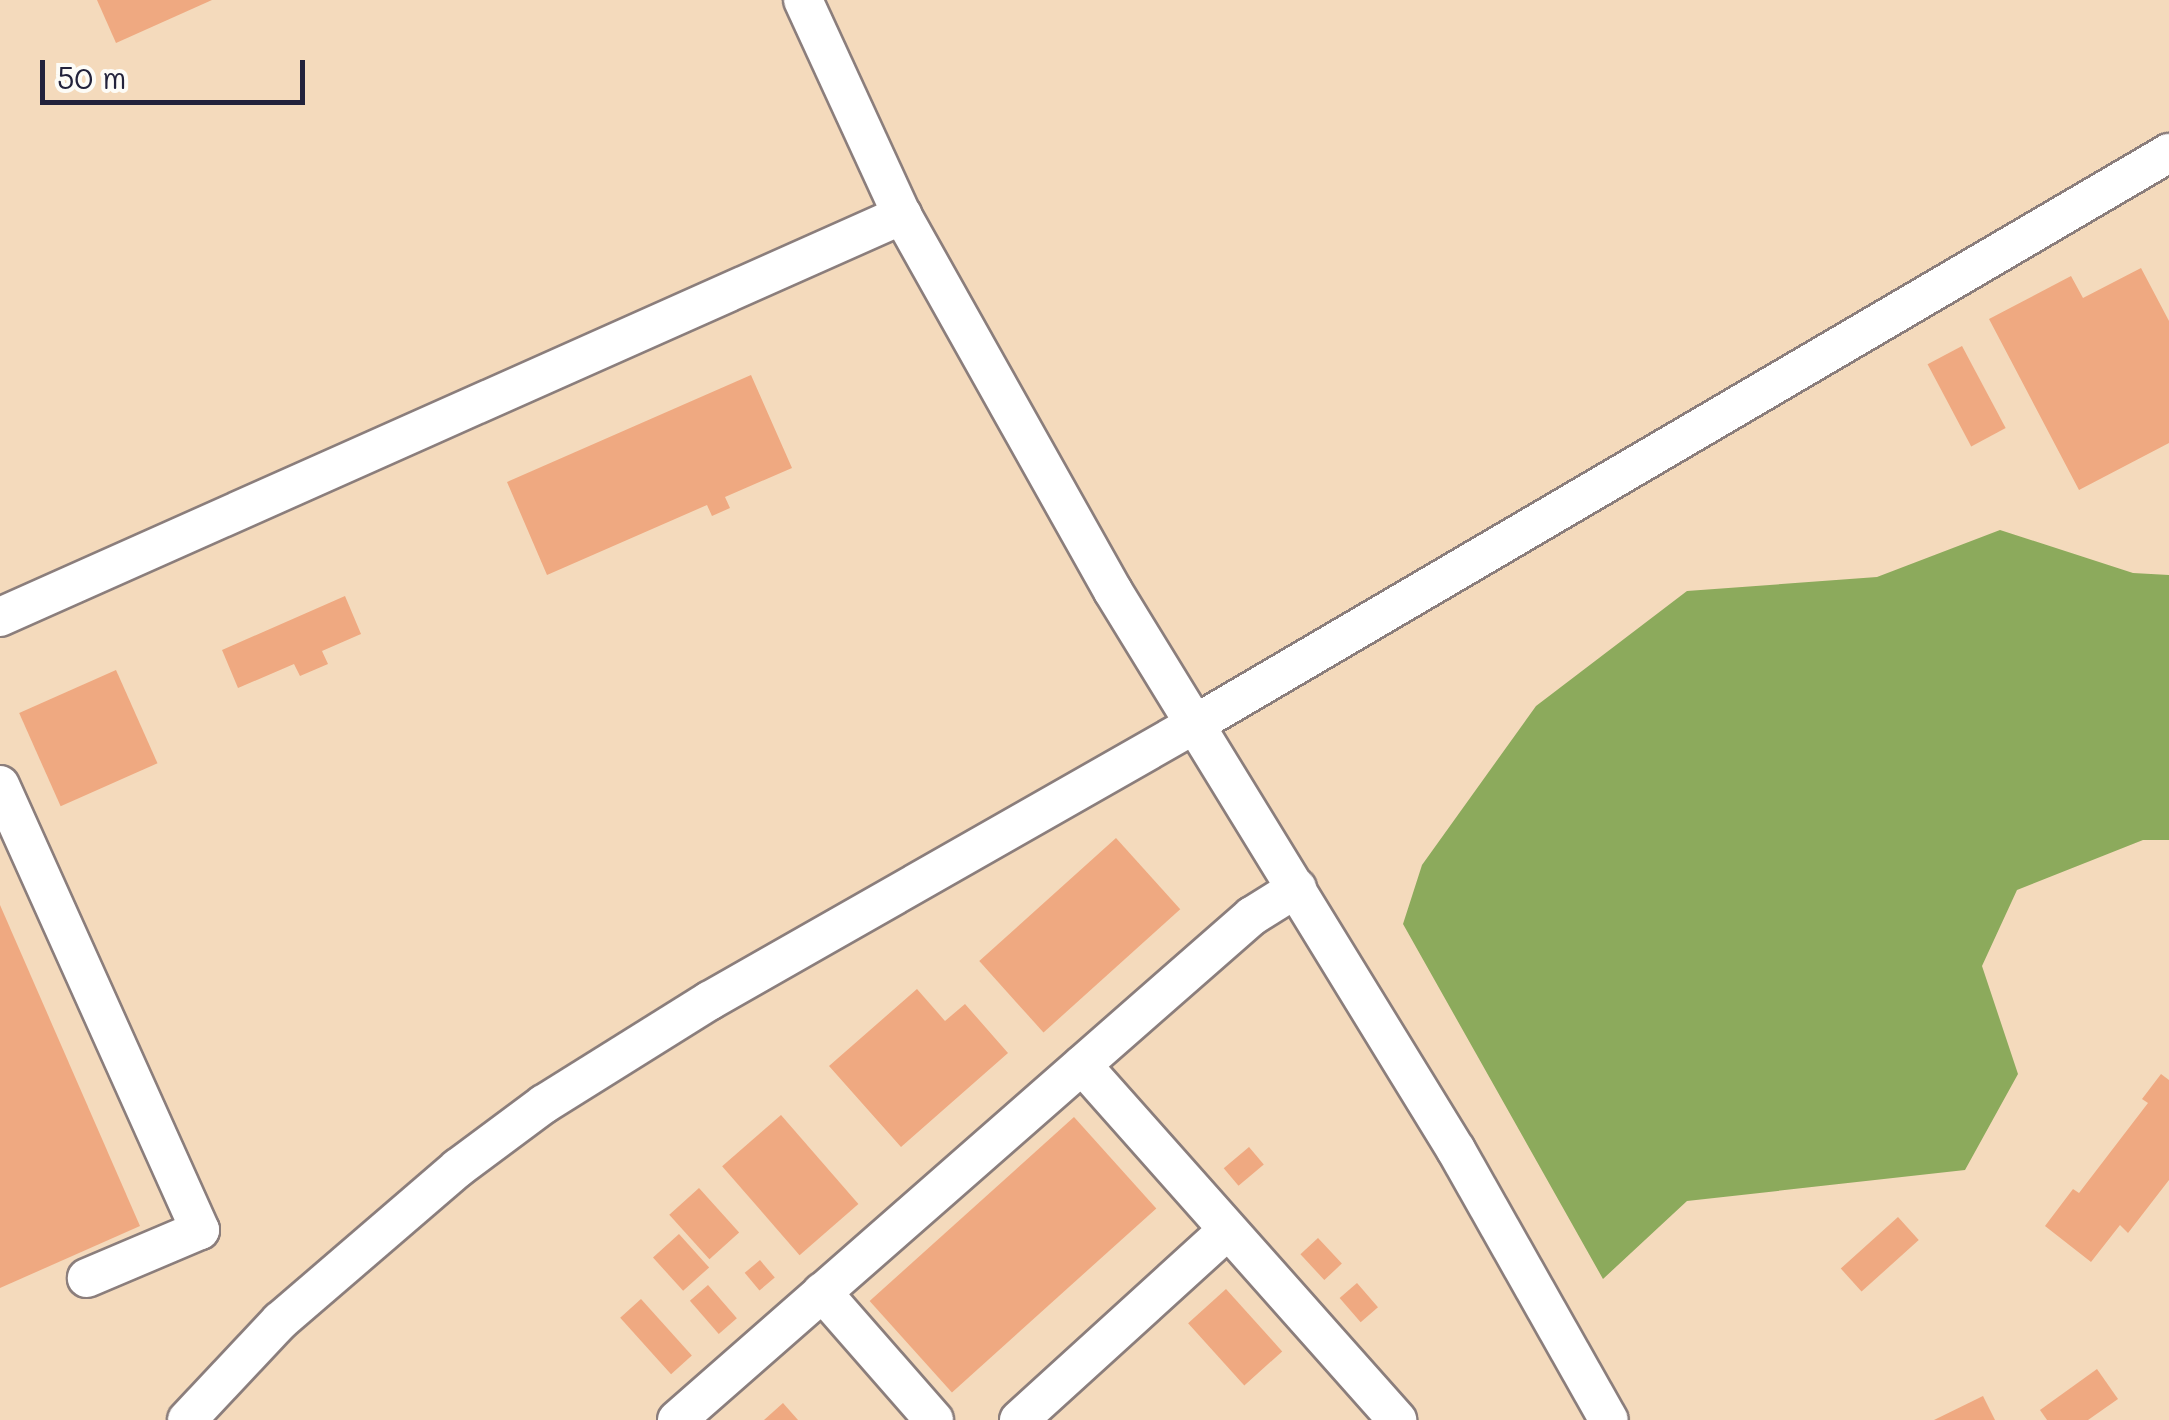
<!DOCTYPE html>
<html>
<head>
<meta charset="utf-8">
<style>
  body { margin:0 }
  #map { position:relative; width:2169px; height:1420px; overflow:hidden; background:#f4dabc; font-family:Mali,sans-serif }
  div>[style] { position:absolute }
  [style*='--x'] { left:calc(var(--x)*1px); top:calc(var(--y)*1px); width:calc(var(--w)*1px); rotate:calc(var(--a)*1deg) }
  .forest>* { inset:0; background:#8caa5c }
  .building>* { inset:0; background:#efa981; transform-origin:0 0 }
  .roads { filter:drop-shadow(2px 0 #8b7e7c) drop-shadow(-2px 0 #8b7e7c) drop-shadow(0 2px #8b7e7c) drop-shadow(0 -2px #8b7e7c) }
  .minor>* { height:38px; margin:-19px; padding:0 19px; transform-origin:19px; border-radius:19px; background:#fff }
  span { translate:-50% -50%; white-space:nowrap; text-align:center; line-height:1.15; -webkit-text-stroke:9px #fdfcf7; paint-order:stroke }
  .scale { position:absolute; left:40px; top:60px; width:265px; height:45px; box-sizing:border-box; border:5px solid #22223b; border-top:0; padding-left:12px; font-size:30px; line-height:35px; white-space:nowrap; color:#22223b; -webkit-text-stroke:8px #fdfcf7; paint-order:stroke }
</style>
</head>
<body>
<div id="map">
  <div class="forest">
    <i style="clip-path:polygon(2000px 530px,2133px 573px,2169px 575px,2169px 840px,2143px 840px,2017px 890px,1982px 966px,2018px 1074px,1965px 1170px,1687px 1201px,1603px 1279px,1403px 924px,1422px 865px,1536px 706px,1687px 591px,1877px 577px)"></i>
  </div>
  <div class="building">
    <i style="clip-path:polygon(97px 0,212px 0,116px 43px)"></i>
    <i style="clip-path:polygon(2141px 268px,2169px 321px,2169px 443px,2079px 490px,1989px 319px,2071px 276px,2083px 298px)"></i>
    <i style="left:1962px;top:346px;width:93px;height:39px;rotate:62deg"></i>
    <i style="clip-path:polygon(751px 375px,792px 468px,725px 497px,730px 508px,712px 516px,707px 505px,547px 575px,507px 482px)"></i>
    <i style="clip-path:polygon(345px 596px,361px 634px,322px 651px,328px 664px,300px 676px,294px 664px,238px 688px,222px 650px)"></i>
    <i style="left:116px;top:670px;width:102px;height:106px;rotate:66deg"></i>
    <i style="left:1116px;top:838px;width:96px;height:184px;rotate:48deg"></i>
    <i style="clip-path:polygon(0 905px,140px 1226px,0 1288px)"></i>
    <i style="clip-path:polygon(917px 989px,945px 1021px,965px 1004px,1008px 1053px,901px 1147px,829px 1066px)"></i>
    <i style="clip-path:polygon(2161px 1074px,2169px 1080px,2169px 1180px,2128px 1233px,2120px 1225px,2091px 1262px,2045px 1226px,2073px 1189px,2079px 1193px,2148px 1103px,2142px 1099px)"></i>
    <i style="left:781px;top:1115px;width:118px;height:78px;rotate:49deg"></i>
    <i style="left:1074px;top:1117px;width:123px;height:275px;rotate:48deg"></i>
    <i style="left:1249px;top:1147px;width:23px;height:33px;rotate:50deg"></i>
    <i style="left:699px;top:1188px;width:60px;height:40px;rotate:48deg"></i>
    <i style="left:1898px;top:1217px;width:31px;height:77px;rotate:48deg"></i>
    <i style="left:679px;top:1234px;width:45px;height:35px;rotate:48deg"></i>
    <i style="left:1318px;top:1238px;width:35px;height:24px;rotate:47deg"></i>
    <i style="left:760px;top:1260px;width:23px;height:20px;rotate:50deg"></i>
    <i style="left:1357px;top:1283px;width:32px;height:23px;rotate:49deg"></i>
    <i style="left:708px;top:1285px;width:44px;height:24px;rotate:49deg"></i>
    <i style="left:1226px;top:1289px;width:84px;height:51px;rotate:48deg"></i>
    <i style="left:641px;top:1299px;width:76px;height:28px;rotate:48deg"></i>
    <i style="clip-path:polygon(2097px 1369px,2118px 1399px,2088px 1420px,2047px 1420px,2040px 1410px)"></i>
    <i style="clip-path:polygon(1983px 1396px,1995px 1420px,1934px 1420px)"></i>
    <i style="clip-path:polygon(783px 1403px,798px 1420px,764px 1420px)"></i>
  </div>
  <div class="roads">
    <div class="minor">
      <i style="--x:803;--y:0;--w:237;--a:65.3"></i>
      <i style="--x:902;--y:215;--w:431;--a:60.7"></i>
      <i style="--x:1113;--y:591;--w:656;--a:58.47"></i>
      <i style="--x:1456;--y:1150;--w:310;--a:60.5"></i>
      <i style="--x:0;--y:617;--w:988;--a:-24.02"></i>
      <i style="--x:0;--y:785;--w:488;--a:65.8"></i>
      <i style="--x:200;--y:1230;--w:123;--a:157"></i>
      <i style="--x:1082;--y:1065;--w:475;--a:48.4"></i>
      <i style="--x:822;--y:1292;--w:170;--a:48.8"></i>
      <i style="--x:187;--y:1420;--w:136;--a:-46.8"></i>
      <i style="--x:280;--y:1321;--w:235;--a:-40.7"></i>
      <i style="--x:458;--y:1168;--w:107;--a:-36.7"></i>
      <i style="--x:544;--y:1104;--w:195;--a:-32"></i>
      <i style="--x:709;--y:1001;--w:562;--a:-29.67"></i>
      <i style="--x:1197;--y:723;--w:1127;--a:-30.39"></i>
      <i style="--x:677;--y:1420;--w:765;--a:-41.24"></i>
      <i style="--x:1252;--y:916;--w:53;--a:-31.9"></i>
      <i style="--x:1019;--y:1420;--w:281;--a:-42.3"></i>
    </div>
  </div>
  <div class="scale">50 m</div>
</div>
</body>
</html>
